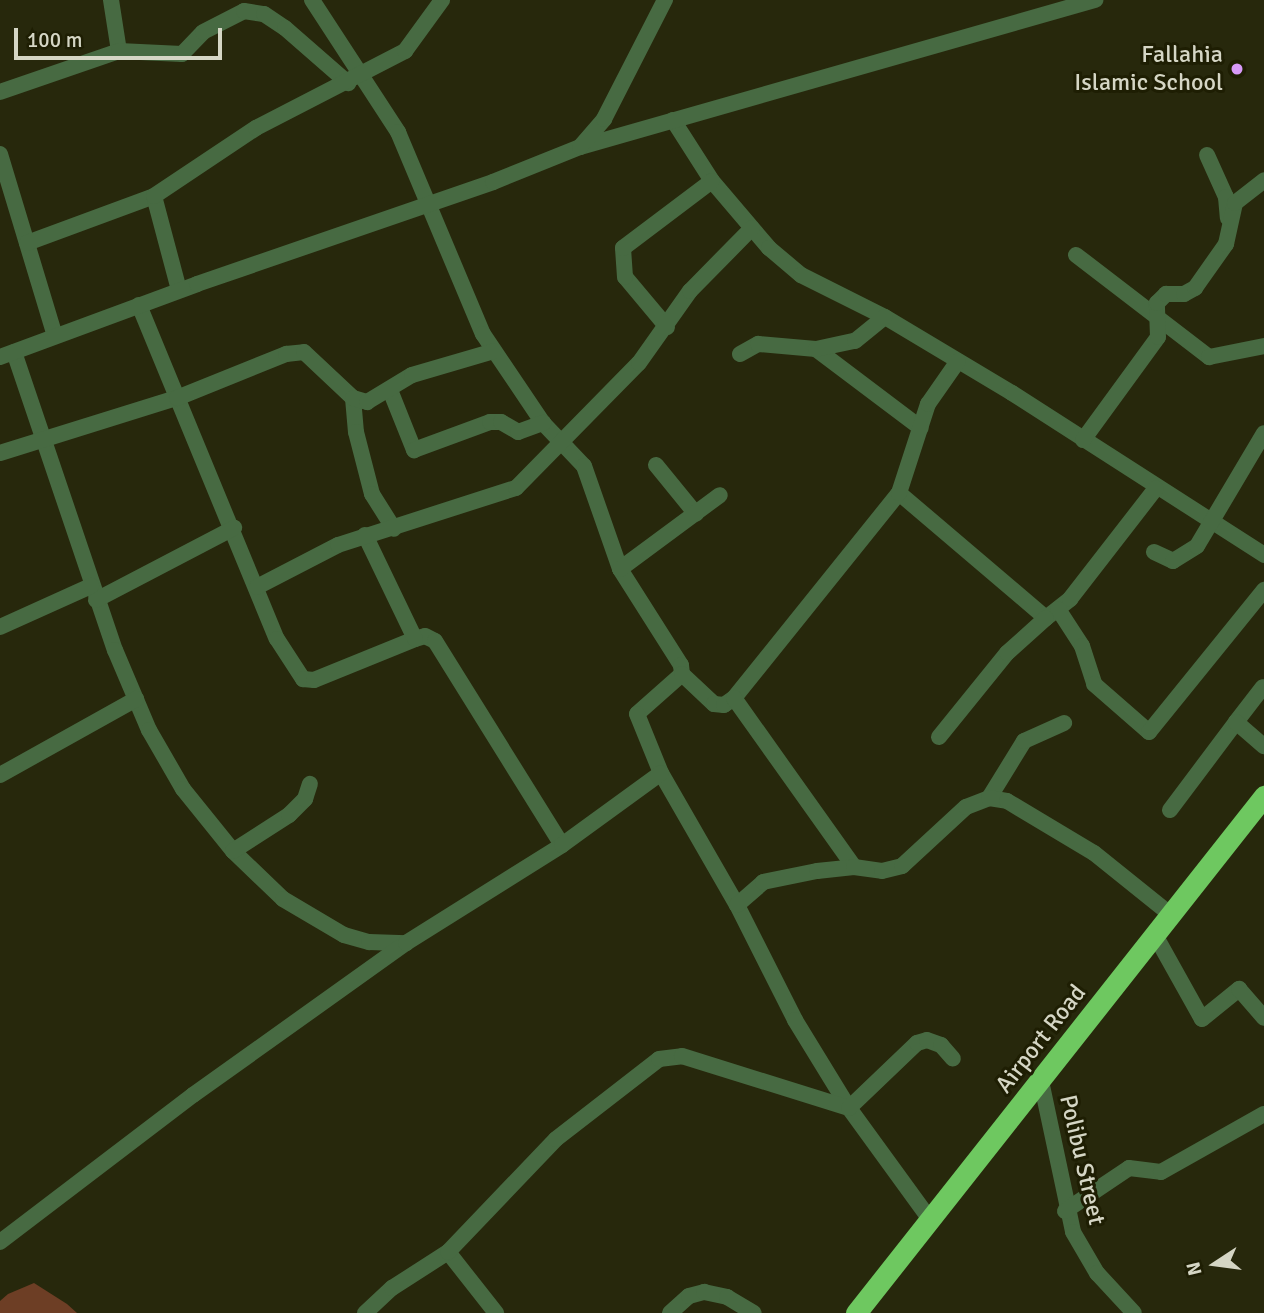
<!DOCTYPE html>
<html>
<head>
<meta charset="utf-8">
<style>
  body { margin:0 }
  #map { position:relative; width:1264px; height:1313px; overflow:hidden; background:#27280c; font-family:Signika,sans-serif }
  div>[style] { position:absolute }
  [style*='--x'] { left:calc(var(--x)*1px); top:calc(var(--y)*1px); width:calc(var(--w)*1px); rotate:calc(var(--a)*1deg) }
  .green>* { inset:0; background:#6d3e25 }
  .street>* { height:16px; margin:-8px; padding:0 8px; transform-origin:8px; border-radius:8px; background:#476a42 }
  .highway>* { height:21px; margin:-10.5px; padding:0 10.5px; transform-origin:10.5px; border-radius:10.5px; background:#6ec860 }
  .dots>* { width:19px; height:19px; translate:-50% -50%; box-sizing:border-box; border:4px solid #1e1e03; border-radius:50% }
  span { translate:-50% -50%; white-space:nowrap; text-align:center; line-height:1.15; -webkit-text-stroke:6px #1e1e03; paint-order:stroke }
  .poi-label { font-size:24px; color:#d5d6c5 }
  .right { translate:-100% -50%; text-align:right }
  .street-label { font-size:24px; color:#d5d6c5 }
  .north { position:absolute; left:1180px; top:1229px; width:70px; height:70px; -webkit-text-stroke:5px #1e1e03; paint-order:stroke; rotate:257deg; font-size:19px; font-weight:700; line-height:28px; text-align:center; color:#d5d6c5 }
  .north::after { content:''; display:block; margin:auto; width:24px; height:32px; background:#d5d6c5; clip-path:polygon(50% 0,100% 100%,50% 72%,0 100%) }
  .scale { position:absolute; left:14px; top:28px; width:208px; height:32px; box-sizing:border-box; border:4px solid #d5d6c5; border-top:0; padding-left:9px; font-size:21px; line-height:24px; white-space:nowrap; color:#d5d6c5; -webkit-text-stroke:5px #1e1e03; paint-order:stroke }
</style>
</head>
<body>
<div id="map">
  <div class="green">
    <i style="clip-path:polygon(34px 1283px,67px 1304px,77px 1313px,0 1313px,0 1301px,8px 1294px)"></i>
  </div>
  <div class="street">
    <i style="--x:111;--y:0;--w:52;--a:81.1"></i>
    <i style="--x:312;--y:0;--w:158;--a:56.9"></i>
    <i style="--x:398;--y:132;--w:219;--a:67.2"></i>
    <i style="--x:483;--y:334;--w:107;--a:56"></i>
    <i style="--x:543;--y:423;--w:59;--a:46.4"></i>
    <i style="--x:584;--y:466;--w:109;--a:70.7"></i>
    <i style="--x:620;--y:569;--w:114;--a:57.6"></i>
    <i style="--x:681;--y:665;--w:9;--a:84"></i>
    <i style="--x:682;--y:674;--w:60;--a:138.4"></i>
    <i style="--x:637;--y:714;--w:64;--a:67.9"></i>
    <i style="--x:661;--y:773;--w:152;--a:60.1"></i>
    <i style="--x:737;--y:905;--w:129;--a:63.2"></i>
    <i style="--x:795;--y:1020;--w:103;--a:58.5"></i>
    <i style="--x:849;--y:1108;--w:140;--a:54"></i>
    <i style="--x:0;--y:92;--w:126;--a:-19"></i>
    <i style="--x:119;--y:51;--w:63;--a:2.7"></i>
    <i style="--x:182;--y:54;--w:30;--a:-46"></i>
    <i style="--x:203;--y:32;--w:46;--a:-27.1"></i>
    <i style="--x:244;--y:11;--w:20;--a:9"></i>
    <i style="--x:264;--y:14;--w:25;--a:34"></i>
    <i style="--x:285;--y:28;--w:84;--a:41.1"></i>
    <i style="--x:673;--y:120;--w:72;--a:57.4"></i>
    <i style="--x:712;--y:181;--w:88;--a:49.6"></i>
    <i style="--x:769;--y:248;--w:42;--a:40.2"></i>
    <i style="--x:801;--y:275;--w:94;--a:26.6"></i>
    <i style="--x:885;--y:317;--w:148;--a:30.9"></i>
    <i style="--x:1012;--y:393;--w:300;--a:32.7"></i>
    <i style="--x:580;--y:147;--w:536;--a:-15.93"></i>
    <i style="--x:0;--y:154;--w:190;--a:73.2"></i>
    <i style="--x:1207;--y:155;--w:46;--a:65.7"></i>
    <i style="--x:1226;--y:197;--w:21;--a:85"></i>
    <i style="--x:27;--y:243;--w:135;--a:-20.3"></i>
    <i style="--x:1076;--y:255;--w:168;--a:37.5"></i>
    <i style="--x:1209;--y:357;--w:56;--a:-11.3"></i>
    <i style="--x:179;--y:290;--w:97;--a:-104.9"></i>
    <i style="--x:154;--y:196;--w:123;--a:-33.7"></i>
    <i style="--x:256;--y:128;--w:168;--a:-27.3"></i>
    <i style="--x:405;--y:51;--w:63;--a:-54"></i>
    <i style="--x:139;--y:305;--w:361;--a:67.6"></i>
    <i style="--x:277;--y:639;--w:48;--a:57"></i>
    <i style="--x:303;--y:679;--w:11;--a:5"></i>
    <i style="--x:314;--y:680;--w:109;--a:-22.1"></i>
    <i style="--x:415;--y:639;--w:10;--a:-17"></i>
    <i style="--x:425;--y:636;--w:11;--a:27"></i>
    <i style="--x:435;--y:641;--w:240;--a:58.1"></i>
    <i style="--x:667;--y:327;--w:65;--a:-130"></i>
    <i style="--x:625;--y:277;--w:29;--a:-94"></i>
    <i style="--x:623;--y:248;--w:111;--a:-37"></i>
    <i style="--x:816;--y:349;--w:131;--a:37"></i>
    <i style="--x:14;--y:352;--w:315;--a:71.3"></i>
    <i style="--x:115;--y:650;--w:87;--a:67"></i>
    <i style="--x:149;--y:730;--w:68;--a:60"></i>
    <i style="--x:183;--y:789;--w:80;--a:51.1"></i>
    <i style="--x:233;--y:851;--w:69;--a:43.8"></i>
    <i style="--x:283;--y:899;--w:71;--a:30.5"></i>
    <i style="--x:344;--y:935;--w:26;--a:16"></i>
    <i style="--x:369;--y:942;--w:37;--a:2"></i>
    <i style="--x:740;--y:354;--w:21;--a:-29"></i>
    <i style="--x:758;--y:344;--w:58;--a:4.9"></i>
    <i style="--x:816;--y:349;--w:40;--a:-12"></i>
    <i style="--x:855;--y:341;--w:38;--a:-39"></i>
    <i style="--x:0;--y:357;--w:210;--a:-20.3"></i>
    <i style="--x:197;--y:284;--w:313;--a:-19"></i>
    <i style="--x:493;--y:182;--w:94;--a:-21.9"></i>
    <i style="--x:580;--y:147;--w:37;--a:-49"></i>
    <i style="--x:604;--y:119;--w:134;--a:-62.9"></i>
    <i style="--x:390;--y:390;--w:65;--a:68.2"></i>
    <i style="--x:414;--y:450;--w:81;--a:-20.2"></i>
    <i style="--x:490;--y:422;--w:11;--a:0"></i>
    <i style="--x:501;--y:422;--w:20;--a:30"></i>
    <i style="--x:518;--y:432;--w:27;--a:-20"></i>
    <i style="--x:353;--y:398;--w:34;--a:85"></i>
    <i style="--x:356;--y:432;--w:64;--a:75.5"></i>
    <i style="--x:372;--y:494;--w:41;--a:57.8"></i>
    <i style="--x:1083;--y:440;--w:127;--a:-53.9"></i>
    <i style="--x:1158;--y:337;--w:34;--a:-92"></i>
    <i style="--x:1157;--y:303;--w:13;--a:-45"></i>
    <i style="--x:1166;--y:294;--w:18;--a:0"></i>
    <i style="--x:1184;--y:294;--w:13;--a:-29"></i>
    <i style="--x:1195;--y:288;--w:54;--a:-54.8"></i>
    <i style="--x:1226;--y:244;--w:42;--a:-77.6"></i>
    <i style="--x:1235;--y:203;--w:37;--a:-38"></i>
    <i style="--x:0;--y:453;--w:185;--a:-17.3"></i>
    <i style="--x:177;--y:398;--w:118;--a:-22"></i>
    <i style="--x:286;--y:354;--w:18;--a:-6"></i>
    <i style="--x:304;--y:352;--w:67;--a:43.2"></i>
    <i style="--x:353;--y:398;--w:15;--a:16"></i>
    <i style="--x:367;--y:402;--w:52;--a:-31"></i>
    <i style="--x:412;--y:375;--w:85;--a:-16.3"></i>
    <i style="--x:656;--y:465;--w:63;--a:50.8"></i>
    <i style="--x:899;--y:493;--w:193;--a:40.4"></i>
    <i style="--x:1046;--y:618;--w:31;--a:-38"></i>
    <i style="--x:1070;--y:599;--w:140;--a:-52.2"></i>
    <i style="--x:365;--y:535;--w:115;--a:64.3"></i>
    <i style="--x:1154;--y:552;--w:21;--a:25"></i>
    <i style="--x:1173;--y:561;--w:28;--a:-32"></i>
    <i style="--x:1197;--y:546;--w:131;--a:-59.3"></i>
    <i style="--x:620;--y:569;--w:124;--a:-36.5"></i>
    <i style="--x:257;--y:587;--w:91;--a:-27.4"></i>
    <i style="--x:338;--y:545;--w:187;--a:-17.8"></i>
    <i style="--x:516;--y:488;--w:175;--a:-45.5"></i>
    <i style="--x:639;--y:363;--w:88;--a:-54.7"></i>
    <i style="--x:690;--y:291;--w:88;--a:-45.5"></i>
    <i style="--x:96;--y:600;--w:156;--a:-27.6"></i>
    <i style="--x:1058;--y:609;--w:44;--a:57"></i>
    <i style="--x:1082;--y:646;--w:40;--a:72"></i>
    <i style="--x:1094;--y:684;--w:73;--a:41.1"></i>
    <i style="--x:1149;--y:732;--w:183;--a:-51"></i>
    <i style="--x:0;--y:627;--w:100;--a:-24.3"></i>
    <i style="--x:682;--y:674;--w:44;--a:43.2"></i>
    <i style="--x:714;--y:704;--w:10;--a:6"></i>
    <i style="--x:724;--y:705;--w:12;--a:-35"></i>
    <i style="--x:734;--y:698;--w:263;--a:-51.2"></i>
    <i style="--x:899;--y:493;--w:94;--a:-72"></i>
    <i style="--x:928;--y:404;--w:52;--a:-55.1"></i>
    <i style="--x:734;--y:698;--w:207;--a:54.6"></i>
    <i style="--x:1236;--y:722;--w:44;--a:-52.4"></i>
    <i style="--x:939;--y:737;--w:108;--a:-51"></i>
    <i style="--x:1007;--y:653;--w:52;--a:-41.9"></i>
    <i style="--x:0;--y:775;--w:156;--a:-29.2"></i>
    <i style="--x:989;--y:798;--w:67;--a:-58.4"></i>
    <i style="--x:1024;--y:741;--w:44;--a:-24.2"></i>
    <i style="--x:1170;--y:810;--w:110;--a:-53.1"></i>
    <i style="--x:1236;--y:722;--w:37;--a:41"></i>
    <i style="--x:233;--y:851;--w:67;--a:-32.7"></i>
    <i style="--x:289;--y:815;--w:23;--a:-45"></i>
    <i style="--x:305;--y:799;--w:16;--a:-72"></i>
    <i style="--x:737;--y:905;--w:35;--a:-41"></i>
    <i style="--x:763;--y:882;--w:55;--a:-11.5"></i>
    <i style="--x:817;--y:871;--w:37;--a:-6"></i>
    <i style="--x:854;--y:867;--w:28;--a:8"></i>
    <i style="--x:882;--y:871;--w:21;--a:-14"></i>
    <i style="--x:902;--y:866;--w:87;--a:-42.7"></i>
    <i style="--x:966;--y:807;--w:25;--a:-21"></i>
    <i style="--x:989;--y:798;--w:18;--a:9"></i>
    <i style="--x:1007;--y:801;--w:101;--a:30.9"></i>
    <i style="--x:1094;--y:853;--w:99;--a:38.8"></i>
    <i style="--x:1155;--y:935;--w:96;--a:60.8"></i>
    <i style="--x:1202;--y:1019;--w:48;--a:-39"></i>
    <i style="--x:1239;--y:989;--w:38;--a:49"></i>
    <i style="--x:1041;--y:1081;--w:154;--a:78"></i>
    <i style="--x:1073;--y:1232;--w:48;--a:59.7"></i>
    <i style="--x:1097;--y:1273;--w:54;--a:47.2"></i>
    <i style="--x:1065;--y:1211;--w:77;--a:-33.9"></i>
    <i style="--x:1129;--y:1168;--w:32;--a:7"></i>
    <i style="--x:1161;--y:1172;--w:118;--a:-29.4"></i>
    <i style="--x:0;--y:1242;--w:243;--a:-37.3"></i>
    <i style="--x:193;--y:1095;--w:262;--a:-35.5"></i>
    <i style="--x:406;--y:943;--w:184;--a:-32.1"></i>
    <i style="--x:562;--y:845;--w:122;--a:-36"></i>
    <i style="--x:448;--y:1252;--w:78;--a:51.8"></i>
    <i style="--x:365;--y:1313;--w:37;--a:-43"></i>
    <i style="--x:392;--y:1288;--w:67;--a:-32.7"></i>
    <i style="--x:448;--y:1252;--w:156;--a:-46.3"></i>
    <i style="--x:556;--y:1139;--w:130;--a:-37.8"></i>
    <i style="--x:659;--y:1059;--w:23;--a:-7"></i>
    <i style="--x:682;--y:1056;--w:175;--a:17.3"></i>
    <i style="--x:849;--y:1108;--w:94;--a:-43.7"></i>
    <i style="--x:917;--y:1043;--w:10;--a:-17"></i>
    <i style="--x:927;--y:1040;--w:15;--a:20"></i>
    <i style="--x:941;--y:1045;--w:18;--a:49"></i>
    <i style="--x:670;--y:1313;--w:25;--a:-42"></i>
    <i style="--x:689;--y:1296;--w:16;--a:-15"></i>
    <i style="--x:704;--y:1292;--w:24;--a:12"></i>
    <i style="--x:727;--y:1297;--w:31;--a:31"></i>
  </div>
  <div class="highway">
    <i style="--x:856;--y:1313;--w:659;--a:-51.72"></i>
  </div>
  <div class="dots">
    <i style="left:1237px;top:69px;background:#d89af8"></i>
  </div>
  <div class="poi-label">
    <span class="right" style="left:1223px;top:69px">Fallahia<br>Islamic School</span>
  </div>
  <div class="street-label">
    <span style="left:1041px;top:1039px;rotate:-52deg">Airport Road</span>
    <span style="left:1082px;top:1160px;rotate:77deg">Polibu Street</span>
  </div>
  <div class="north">N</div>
  <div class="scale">100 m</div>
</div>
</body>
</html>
